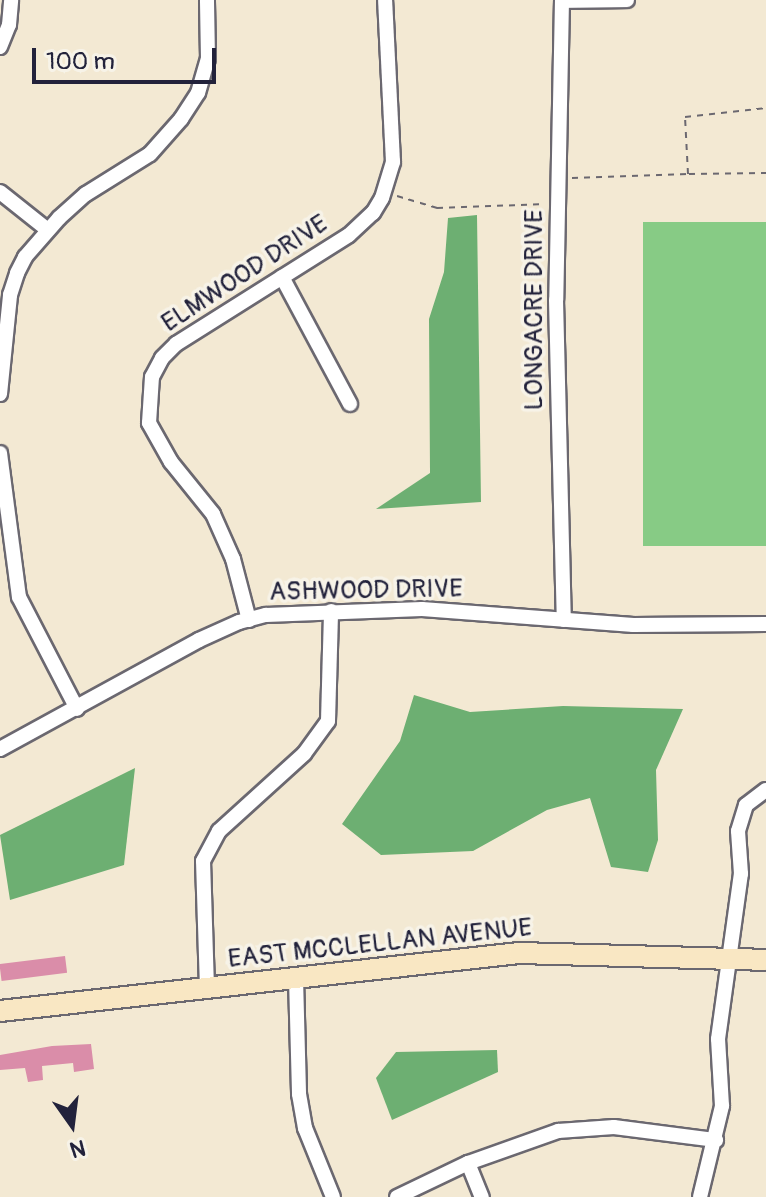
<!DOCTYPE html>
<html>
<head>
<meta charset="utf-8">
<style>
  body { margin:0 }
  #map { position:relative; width:766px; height:1197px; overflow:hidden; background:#f3e9d3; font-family:Pangolin,sans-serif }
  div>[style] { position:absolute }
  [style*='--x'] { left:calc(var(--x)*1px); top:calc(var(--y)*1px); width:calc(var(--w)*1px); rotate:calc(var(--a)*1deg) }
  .green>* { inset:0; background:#87cb85; transform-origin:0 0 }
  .forest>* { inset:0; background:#6daf72 }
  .building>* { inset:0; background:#da8da9; transform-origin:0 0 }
  .path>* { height:2px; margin-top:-1px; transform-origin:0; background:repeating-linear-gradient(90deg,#6b6870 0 6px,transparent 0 12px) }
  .roads { filter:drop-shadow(2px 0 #6b6870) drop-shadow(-2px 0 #6b6870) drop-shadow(0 2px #6b6870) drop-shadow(0 -2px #6b6870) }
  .street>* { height:14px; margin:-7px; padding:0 7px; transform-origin:7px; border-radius:7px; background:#fff }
  .secondary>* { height:20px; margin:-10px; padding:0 10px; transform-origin:10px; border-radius:10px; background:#f9e7c3 }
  span { translate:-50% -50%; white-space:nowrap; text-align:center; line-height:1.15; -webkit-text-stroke:7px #f7f3e8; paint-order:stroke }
  .street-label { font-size:26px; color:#22223b }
  .north { position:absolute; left:32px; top:1085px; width:80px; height:80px; -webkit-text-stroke:6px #f7f3e8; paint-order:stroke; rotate:166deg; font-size:22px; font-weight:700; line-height:32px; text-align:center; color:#22223b }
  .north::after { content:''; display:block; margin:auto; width:28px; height:36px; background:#22223b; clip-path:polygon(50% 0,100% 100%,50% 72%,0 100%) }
  .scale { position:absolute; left:32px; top:48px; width:184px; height:36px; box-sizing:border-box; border:4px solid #22223b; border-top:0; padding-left:10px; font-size:24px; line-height:28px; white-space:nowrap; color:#22223b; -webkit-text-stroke:6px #f7f3e8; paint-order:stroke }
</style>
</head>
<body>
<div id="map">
  <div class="green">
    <i style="left:766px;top:222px;width:324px;height:123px;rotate:90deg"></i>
  </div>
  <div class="forest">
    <i style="clip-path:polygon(477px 215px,481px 502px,376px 509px,430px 473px,429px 319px,444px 272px,448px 218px)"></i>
    <i style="clip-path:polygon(414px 695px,470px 712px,563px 706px,683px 709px,656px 770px,658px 840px,648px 872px,611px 867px,590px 798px,547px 810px,473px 851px,381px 855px,342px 824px,400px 741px)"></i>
    <i style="clip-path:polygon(135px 768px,124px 865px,10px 900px,0 835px)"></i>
    <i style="clip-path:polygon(497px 1050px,498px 1072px,392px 1120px,376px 1078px,396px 1052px)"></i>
  </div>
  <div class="building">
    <i style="left:65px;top:956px;width:17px;height:66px;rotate:83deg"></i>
    <i style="clip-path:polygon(91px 1044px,94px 1069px,74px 1072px,73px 1063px,42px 1066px,43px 1080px,28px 1082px,25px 1068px,0 1070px,0 1055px,52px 1046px)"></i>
  </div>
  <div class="path">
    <i style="--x:689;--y:174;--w:77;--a:-0.7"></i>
    <i style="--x:572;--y:178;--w:116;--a:-2"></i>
    <i style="--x:688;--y:174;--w:57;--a:-93"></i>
    <i style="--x:685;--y:117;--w:81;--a:-6.3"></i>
    <i style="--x:397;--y:196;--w:42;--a:16.7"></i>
    <i style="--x:437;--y:208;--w:108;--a:-2.1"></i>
  </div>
  <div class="roads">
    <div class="street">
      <i style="--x:562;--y:0;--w:300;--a:91.1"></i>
      <i style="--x:556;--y:300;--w:320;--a:88.6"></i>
      <i style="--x:563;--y:1;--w:64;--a:-0.9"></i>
      <i style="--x:0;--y:47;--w:24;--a:-68"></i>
      <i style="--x:9;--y:25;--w:25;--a:-85"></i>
      <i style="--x:0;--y:192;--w:61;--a:38.4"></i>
      <i style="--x:282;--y:277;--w:144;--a:61.8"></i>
      <i style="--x:0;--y:394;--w:100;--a:-84.2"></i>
      <i style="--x:10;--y:295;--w:23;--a:-72"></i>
      <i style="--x:17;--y:273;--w:18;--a:-63"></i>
      <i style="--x:25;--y:257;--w:52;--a:-48.9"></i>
      <i style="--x:59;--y:218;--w:36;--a:-42"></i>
      <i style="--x:86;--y:194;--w:75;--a:-32"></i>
      <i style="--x:150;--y:154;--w:47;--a:-48.5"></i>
      <i style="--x:181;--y:119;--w:31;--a:-57"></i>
      <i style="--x:198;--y:93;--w:35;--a:-74"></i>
      <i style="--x:208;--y:59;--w:59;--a:-91"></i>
      <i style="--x:0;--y:453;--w:145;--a:82.5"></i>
      <i style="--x:19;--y:597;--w:126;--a:62.6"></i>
      <i style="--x:249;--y:620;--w:63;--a:-104.7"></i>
      <i style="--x:233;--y:559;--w:49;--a:-114"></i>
      <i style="--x:213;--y:514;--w:67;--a:-128.9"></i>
      <i style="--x:171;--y:462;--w:45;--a:-119.4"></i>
      <i style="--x:149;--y:423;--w:46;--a:-86.3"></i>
      <i style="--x:152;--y:377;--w:21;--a:-62"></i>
      <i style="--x:162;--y:358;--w:20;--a:-45"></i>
      <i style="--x:176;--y:344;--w:204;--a:-32.2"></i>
      <i style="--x:349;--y:235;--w:33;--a:-43"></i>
      <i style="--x:373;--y:213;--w:17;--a:-59"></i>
      <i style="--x:382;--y:198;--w:38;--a:-73"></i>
      <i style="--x:393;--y:162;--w:162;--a:-92.8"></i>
      <i style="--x:0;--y:749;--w:227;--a:-28.7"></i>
      <i style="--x:199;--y:640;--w:44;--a:-24.2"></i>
      <i style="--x:239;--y:622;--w:28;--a:-15"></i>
      <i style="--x:266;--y:615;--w:156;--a:-2.2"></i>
      <i style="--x:422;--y:609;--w:212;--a:4.3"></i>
      <i style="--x:633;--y:625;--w:133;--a:-0.4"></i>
      <i style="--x:296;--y:978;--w:116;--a:88.5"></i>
      <i style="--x:299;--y:1094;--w:35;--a:80"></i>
      <i style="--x:305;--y:1128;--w:74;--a:67.9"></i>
      <i style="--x:207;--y:988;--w:127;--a:-91.8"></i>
      <i style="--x:203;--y:861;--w:34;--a:-62"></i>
      <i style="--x:219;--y:831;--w:115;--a:-42.2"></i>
      <i style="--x:304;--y:754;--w:41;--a:-54"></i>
      <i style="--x:328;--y:721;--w:110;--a:-88.4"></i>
      <i style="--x:468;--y:1163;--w:37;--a:68"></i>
      <i style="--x:397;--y:1197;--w:79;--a:-25.6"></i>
      <i style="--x:468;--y:1163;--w:96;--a:-19.6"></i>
      <i style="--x:558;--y:1131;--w:56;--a:-4.1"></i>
      <i style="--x:614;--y:1127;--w:103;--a:7.3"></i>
      <i style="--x:700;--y:1197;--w:94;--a:-76.4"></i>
      <i style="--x:722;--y:1106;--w:67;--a:-93.4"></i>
      <i style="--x:718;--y:1039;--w:167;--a:-82.1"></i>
      <i style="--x:741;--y:874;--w:43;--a:-94"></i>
      <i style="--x:738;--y:831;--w:27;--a:-73"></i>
      <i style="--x:746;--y:805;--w:25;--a:-37"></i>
    </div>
    <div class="secondary">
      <i style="--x:0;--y:1011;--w:522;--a:-6.38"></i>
      <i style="--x:519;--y:953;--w:247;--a:1.6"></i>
    </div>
  </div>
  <div class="street-label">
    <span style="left:245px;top:274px;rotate:-33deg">ELMWOOD DRIVE</span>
    <span style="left:535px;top:310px;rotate:-90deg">LONGACRE DRIVE</span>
    <span style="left:366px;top:591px;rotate:-1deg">ASHWOOD DRIVE</span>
    <span style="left:380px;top:944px;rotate:-6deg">EAST MCCLELLAN AVENUE</span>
  </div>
  <div class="north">N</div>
  <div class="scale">100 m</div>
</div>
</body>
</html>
